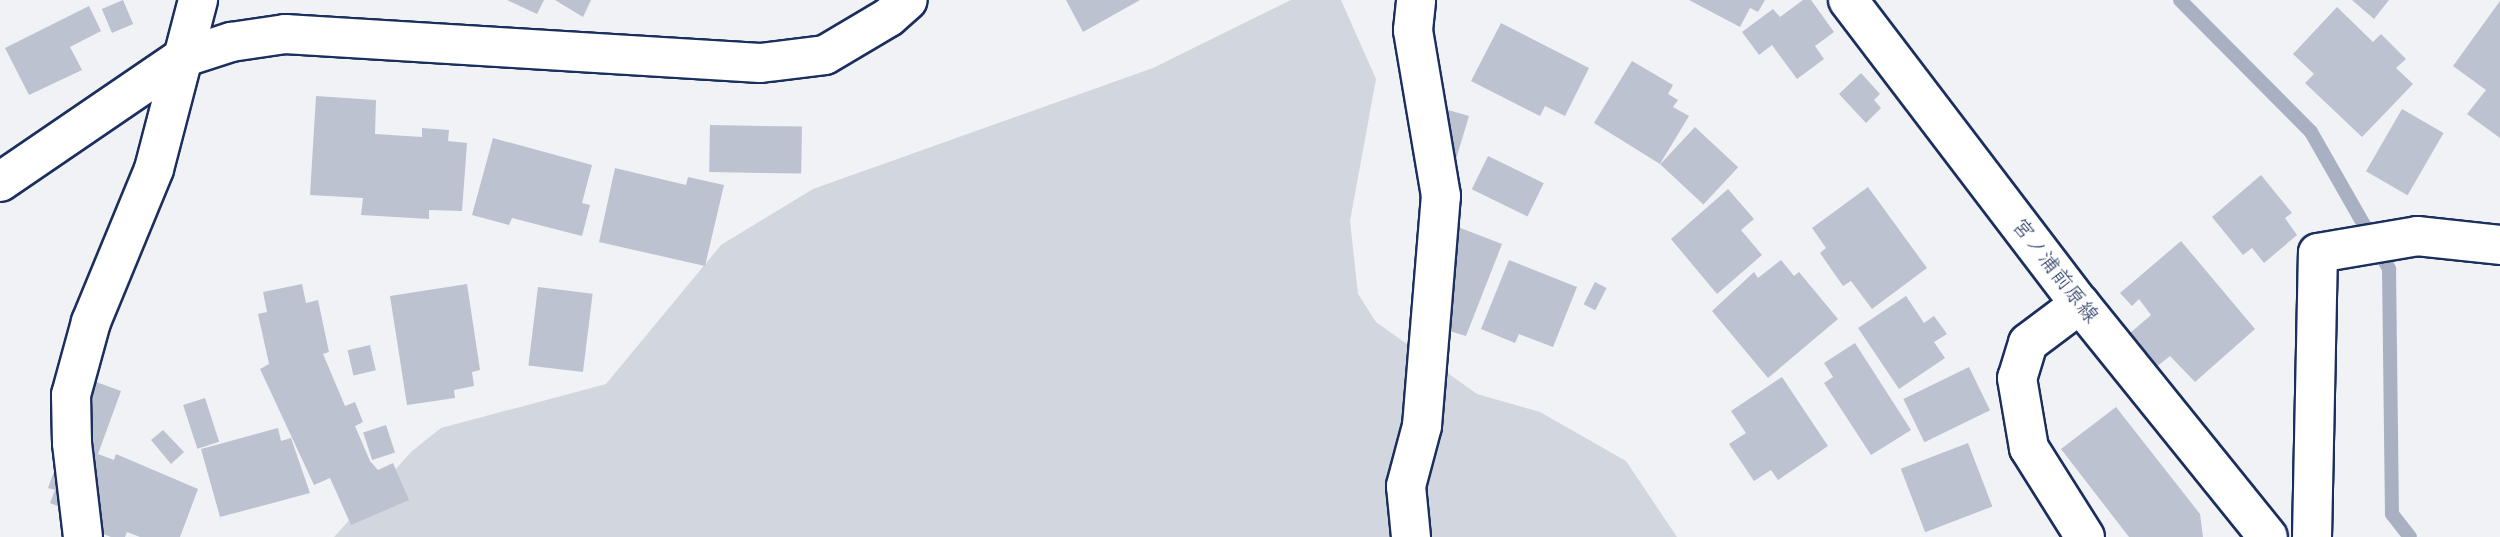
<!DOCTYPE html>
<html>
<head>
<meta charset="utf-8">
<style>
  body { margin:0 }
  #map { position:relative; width:2500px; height:537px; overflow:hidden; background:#f1f2f5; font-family:Pangolin,"Klee One",sans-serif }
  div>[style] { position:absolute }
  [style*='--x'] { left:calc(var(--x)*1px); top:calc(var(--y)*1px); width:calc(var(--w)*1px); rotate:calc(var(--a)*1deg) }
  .green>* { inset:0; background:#d2d6df }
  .stream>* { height:14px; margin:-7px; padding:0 7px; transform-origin:7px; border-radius:7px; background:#a8b0c2 }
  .building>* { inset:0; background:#bcc2d0; transform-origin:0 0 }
  .roads { filter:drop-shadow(2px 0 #1b2f5e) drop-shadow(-2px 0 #1b2f5e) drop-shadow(0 2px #1b2f5e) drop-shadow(0 -2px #1b2f5e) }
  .street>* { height:38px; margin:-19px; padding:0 19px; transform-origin:19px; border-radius:19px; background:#fff }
  .secondary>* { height:38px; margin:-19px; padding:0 19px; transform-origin:19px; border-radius:19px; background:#fff }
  span { translate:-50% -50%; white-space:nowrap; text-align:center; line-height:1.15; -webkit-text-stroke:5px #fff; paint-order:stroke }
  .street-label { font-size:21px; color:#1b2f5e }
</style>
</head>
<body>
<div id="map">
  <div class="green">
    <i style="clip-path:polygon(1291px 0,1341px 0,1376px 79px,1350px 221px,1358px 294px,1376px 322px,1477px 394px,1540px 412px,1626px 461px,1677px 537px,334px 537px,412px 451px,441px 428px,606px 384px,721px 245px,813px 189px,1153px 68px)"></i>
  </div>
  <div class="stream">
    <i style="--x:2180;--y:0;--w:186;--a:45.2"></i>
    <i style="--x:2311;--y:132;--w:158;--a:60.3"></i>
    <i style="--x:2389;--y:269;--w:245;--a:89.3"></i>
    <i style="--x:2392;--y:514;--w:29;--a:52"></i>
  </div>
  <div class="building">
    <i style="left:123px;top:0;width:26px;height:23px;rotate:67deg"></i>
    <i style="clip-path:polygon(507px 0,544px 0,537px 14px)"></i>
    <i style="clip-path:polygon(555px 0,591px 0,583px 17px)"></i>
    <i style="clip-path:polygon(1066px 0,1140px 0,1083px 32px)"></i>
    <i style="clip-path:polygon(1689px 0,1765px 0,1758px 12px,1750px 8px,1740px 27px)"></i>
    <i style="clip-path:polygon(1803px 0,1811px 0,1834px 32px,1815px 46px,1824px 59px,1797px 79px,1772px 45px,1759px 55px,1742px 32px,1773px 9px,1780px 17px)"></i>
    <i style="clip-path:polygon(2352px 0,2389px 0,2374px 19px)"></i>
    <i style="clip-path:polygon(2500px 1px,2500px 138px,2467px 114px,2486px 90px,2453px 66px)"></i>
    <i style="clip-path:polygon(89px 6px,101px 31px,70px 47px,82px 70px,29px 95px,5px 48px)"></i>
    <i style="clip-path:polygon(2337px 7px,2373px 42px,2381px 34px,2406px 59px,2396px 68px,2413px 84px,2362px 137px,2305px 83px,2314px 74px,2293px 54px)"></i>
    <i style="clip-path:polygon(1501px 23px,1589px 68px,1565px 116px,1545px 106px,1540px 116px,1471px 81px)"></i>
    <i style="clip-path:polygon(1632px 61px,1673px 85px,1668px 94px,1678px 100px,1673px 107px,1689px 116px,1660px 164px,1594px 123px)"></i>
    <i style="clip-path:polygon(1861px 73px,1880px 94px,1874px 100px,1881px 108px,1866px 123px,1839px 94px)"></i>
    <i style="clip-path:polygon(316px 96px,376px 100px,375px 134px,422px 137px,422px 128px,449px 130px,448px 141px,467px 143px,462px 211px,429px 210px,429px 219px,361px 215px,363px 198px,310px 195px)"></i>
    <i style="clip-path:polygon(1431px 105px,1469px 116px,1451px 176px)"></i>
    <i style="left:2402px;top:109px;width:48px;height:72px;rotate:30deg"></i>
    <i style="left:710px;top:125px;width:92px;height:47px;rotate:1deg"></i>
    <i style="left:1695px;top:127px;width:59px;height:51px;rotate:43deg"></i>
    <i style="clip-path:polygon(493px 138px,592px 165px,582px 203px,590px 205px,582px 236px,512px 218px,509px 225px,472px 215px)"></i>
    <i style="left:1488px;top:156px;width:62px;height:37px;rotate:26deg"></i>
    <i style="clip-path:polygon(615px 168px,686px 185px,688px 177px,724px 185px,705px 266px,599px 242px)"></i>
    <i style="clip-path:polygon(2261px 175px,2292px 213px,2285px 218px,2297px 235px,2264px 263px,2252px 248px,2243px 255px,2212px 217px)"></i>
    <i style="clip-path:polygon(1868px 187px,1927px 268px,1872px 309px,1851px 281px,1843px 286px,1820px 253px,1826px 248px,1812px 228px)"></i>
    <i style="clip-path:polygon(1728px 189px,1754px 219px,1741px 230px,1762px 255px,1717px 294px,1671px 239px)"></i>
    <i style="clip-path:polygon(1432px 217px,1502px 244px,1466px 336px,1446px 330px)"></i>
    <i style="clip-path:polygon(2181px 241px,2255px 329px,2195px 382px,2170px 356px,2155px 368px,2129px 334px,2151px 315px,2139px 299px,2132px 306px,2120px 293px)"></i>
    <i style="clip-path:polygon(1509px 260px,1577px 287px,1553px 347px,1519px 334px,1515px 343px,1481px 329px)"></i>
    <i style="clip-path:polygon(1781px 260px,1794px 276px,1799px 272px,1838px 319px,1768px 378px,1712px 311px,1754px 272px,1758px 278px)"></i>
    <i style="left:1595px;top:282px;width:13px;height:25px;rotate:27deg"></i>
    <i style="clip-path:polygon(302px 284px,306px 303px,318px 300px,329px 352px,323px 354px,345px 406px,355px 402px,363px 422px,355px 426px,370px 461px,378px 470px,393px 463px,409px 500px,351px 525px,330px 478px,314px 485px,260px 369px,269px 364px,258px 314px,267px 312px,263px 292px)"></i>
    <i style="clip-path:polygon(467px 284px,480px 370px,472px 372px,474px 386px,454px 390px,455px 398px,407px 405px,390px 296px)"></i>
    <i style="left:538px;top:287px;width:55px;height:79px;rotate:7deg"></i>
    <i style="clip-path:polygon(1906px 296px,1924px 323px,1934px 316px,1947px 334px,1934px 342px,1945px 358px,1899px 389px,1858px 328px)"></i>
    <i style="clip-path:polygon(1855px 343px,1911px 430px,1871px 455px,1824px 383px,1833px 377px,1824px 363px)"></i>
    <i style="left:370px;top:345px;width:26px;height:23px;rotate:77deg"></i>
    <i style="left:1969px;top:367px;width:48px;height:73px;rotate:64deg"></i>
    <i style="clip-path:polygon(1782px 377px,1828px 446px,1778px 480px,1771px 470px,1754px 481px,1729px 444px,1746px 433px,1731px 411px)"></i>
    <i style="clip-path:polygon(88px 379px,121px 391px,98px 454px,114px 460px,116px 454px,198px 489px,180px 537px,140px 537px,127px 532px,125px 537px,111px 537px,77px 524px,67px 510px,50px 503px,55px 490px,48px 488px)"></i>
    <i style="left:205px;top:398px;width:46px;height:23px;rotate:72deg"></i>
    <i style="clip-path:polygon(2116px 407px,2200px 514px,2203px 537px,2129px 537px,2061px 449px)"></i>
    <i style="left:386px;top:425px;width:29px;height:24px;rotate:72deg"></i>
    <i style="clip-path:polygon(278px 428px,281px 441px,291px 438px,310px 493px,220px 517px,201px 449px)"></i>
    <i style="clip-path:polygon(163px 430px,184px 452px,171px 464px,151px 440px)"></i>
    <i style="left:1968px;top:443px;width:68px;height:72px;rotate:69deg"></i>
  </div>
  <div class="roads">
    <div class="street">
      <i style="--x:2080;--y:304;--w:65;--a:143.1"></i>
      <i style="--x:2028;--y:343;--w:37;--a:107"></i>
      <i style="--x:2017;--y:378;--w:71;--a:80.3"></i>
      <i style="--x:2029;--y:448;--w:105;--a:57.8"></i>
      <i style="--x:83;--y:537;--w:95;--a:-96.7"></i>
      <i style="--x:72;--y:443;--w:48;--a:-91.2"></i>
      <i style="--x:71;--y:395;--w:76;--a:-74.7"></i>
      <i style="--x:91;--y:322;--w:165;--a:-67.6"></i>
      <i style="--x:154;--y:169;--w:175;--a:-75.4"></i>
      <i style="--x:1411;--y:537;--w:51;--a:-95.6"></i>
      <i style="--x:1406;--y:486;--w:62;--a:-75.1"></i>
      <i style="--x:1422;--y:426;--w:231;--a:-85.3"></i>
      <i style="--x:1441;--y:196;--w:168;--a:-99.6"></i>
      <i style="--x:1413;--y:30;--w:30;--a:-84"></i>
      <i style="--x:2312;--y:537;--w:284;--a:-88.8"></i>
      <i style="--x:2318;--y:253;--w:100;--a:-9.7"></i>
      <i style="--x:2417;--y:236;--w:83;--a:6.2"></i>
    </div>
    <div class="secondary">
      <i style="--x:1848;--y:0;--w:382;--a:52.7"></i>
      <i style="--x:2080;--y:304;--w:299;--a:51.1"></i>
      <i style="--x:0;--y:182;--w:220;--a:-34.3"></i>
      <i style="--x:182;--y:58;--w:52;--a:-18.1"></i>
      <i style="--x:231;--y:42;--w:55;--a:-8.4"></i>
      <i style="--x:285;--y:34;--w:476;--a:3.5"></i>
      <i style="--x:760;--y:63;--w:65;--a:-7"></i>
      <i style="--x:825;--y:55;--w:74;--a:-30.7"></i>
      <i style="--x:889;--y:17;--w:25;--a:-42"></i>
    </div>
  </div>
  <div class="street-label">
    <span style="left:2055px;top:271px;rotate:52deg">宮ノ浦前原線</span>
  </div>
</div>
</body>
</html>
